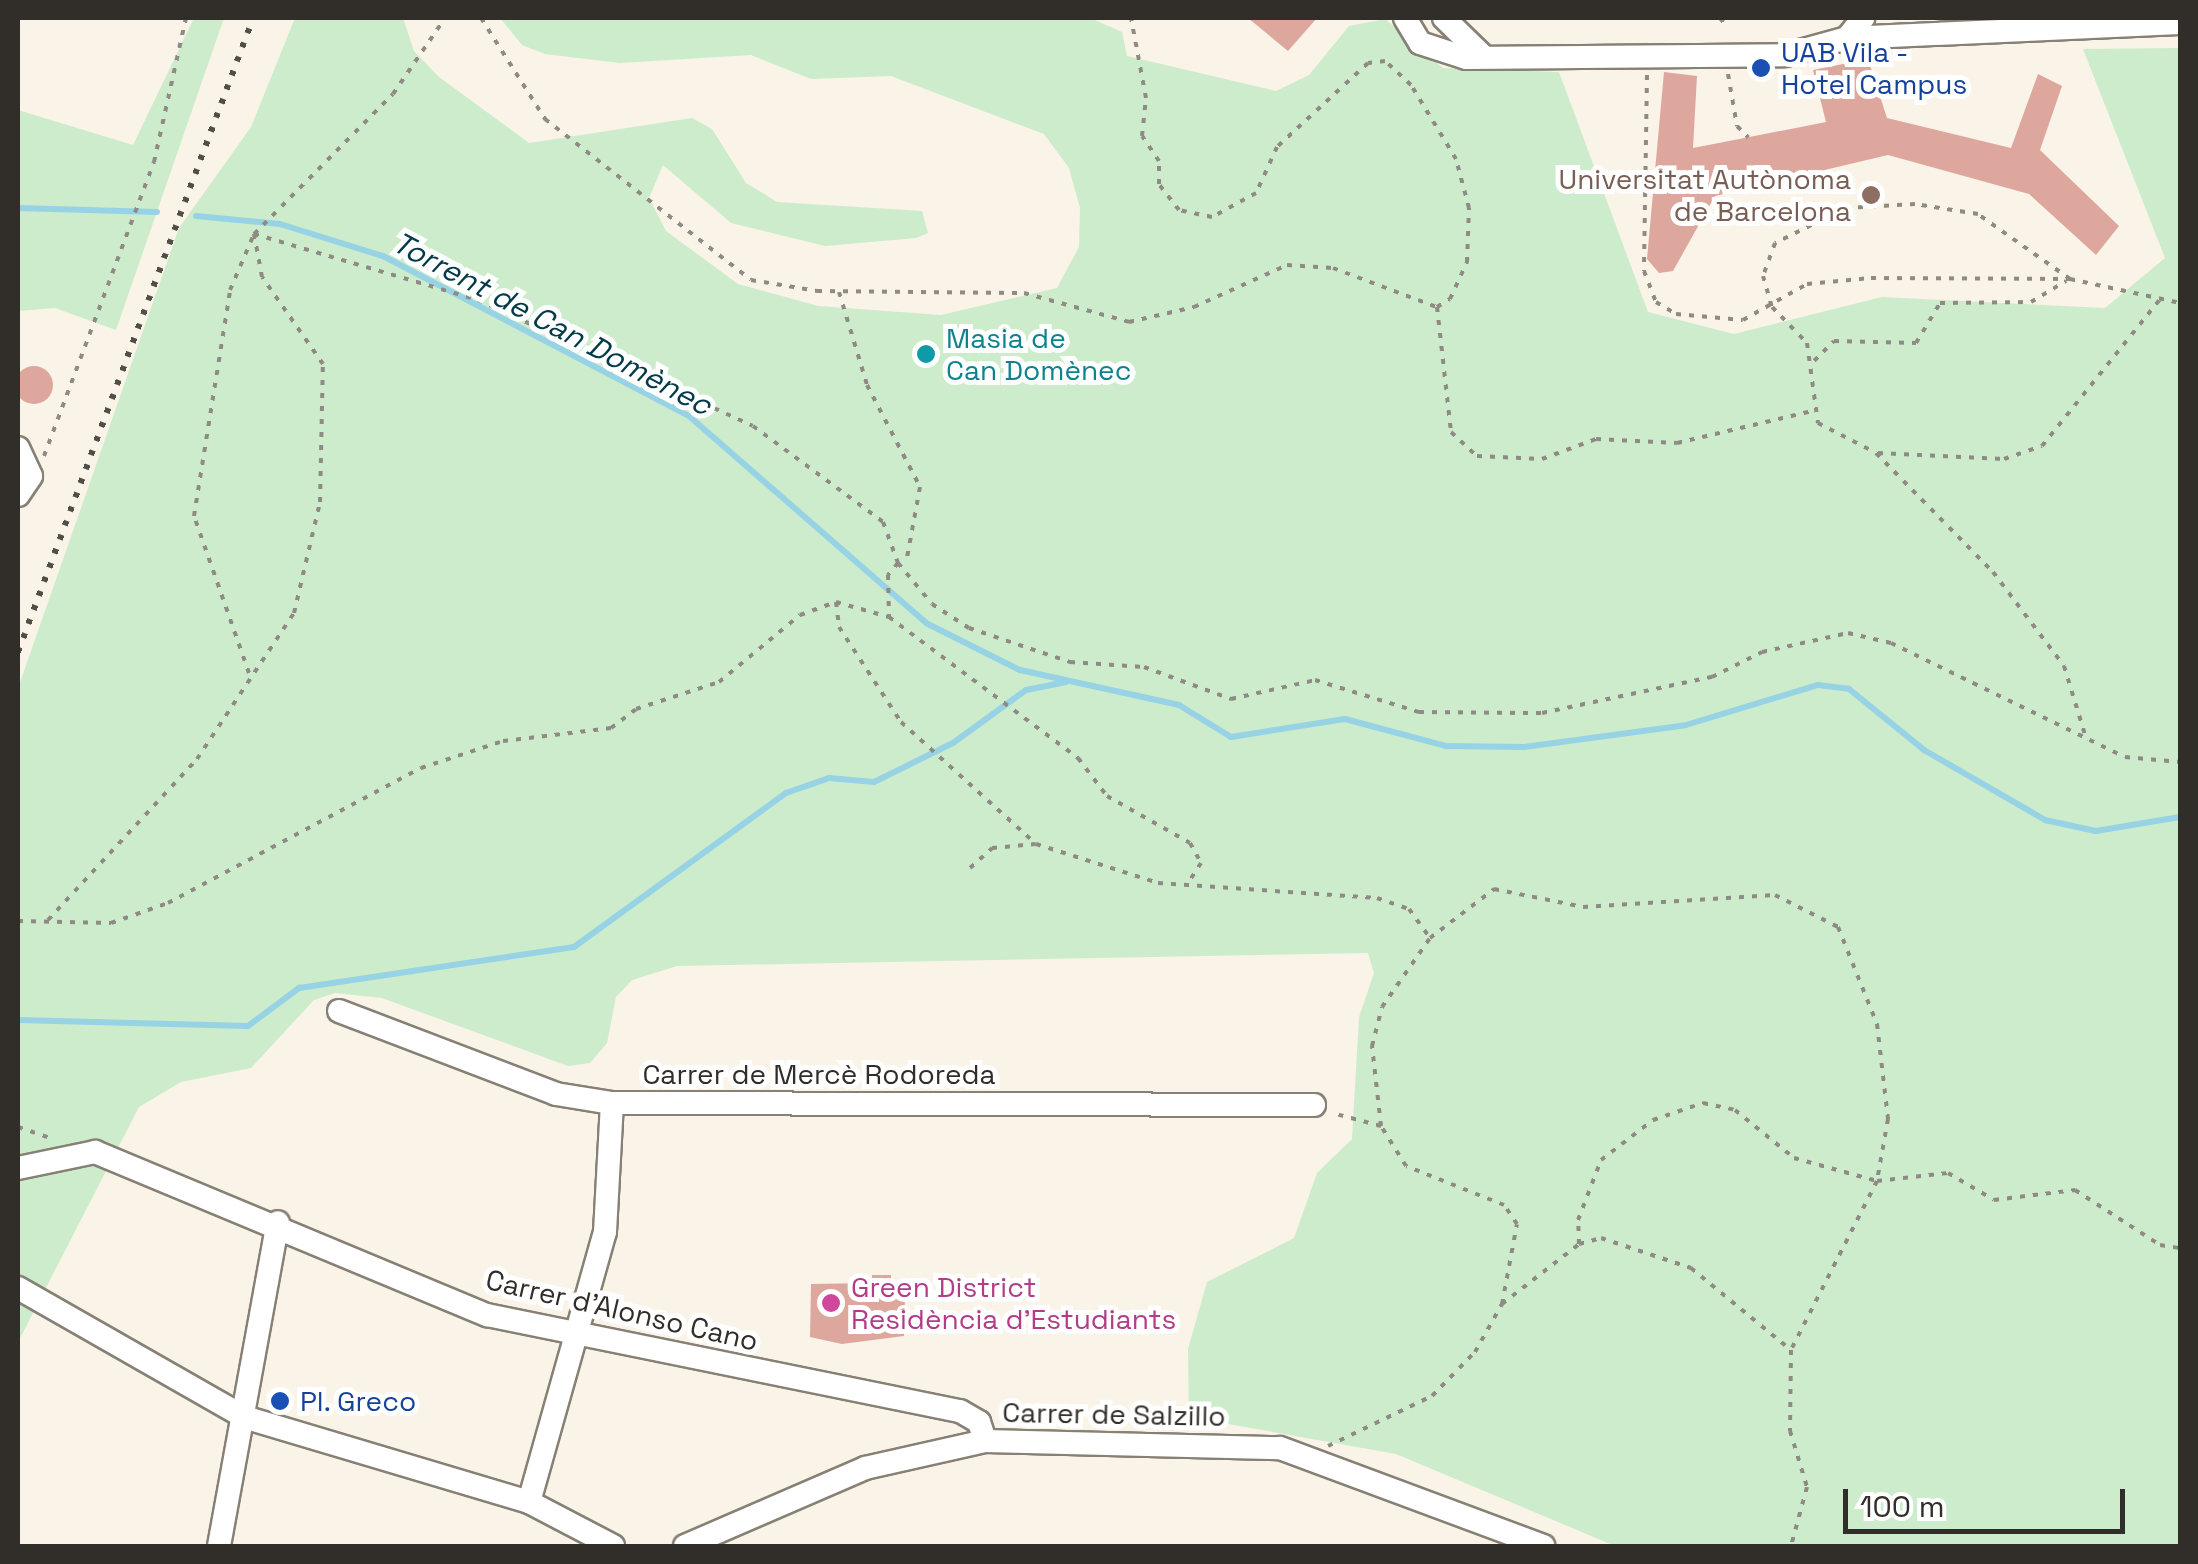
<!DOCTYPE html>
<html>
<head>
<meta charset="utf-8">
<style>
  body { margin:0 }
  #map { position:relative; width:2198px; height:1564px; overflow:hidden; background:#faf3e7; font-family:"Space Grotesk",sans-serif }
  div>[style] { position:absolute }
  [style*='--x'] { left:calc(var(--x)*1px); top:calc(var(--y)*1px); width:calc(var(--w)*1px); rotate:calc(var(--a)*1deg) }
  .green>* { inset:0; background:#cceccc }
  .stream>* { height:6px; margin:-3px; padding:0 3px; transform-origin:3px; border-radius:3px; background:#97d2e5 }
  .building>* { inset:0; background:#dda79d }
  .round { border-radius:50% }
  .path>* { height:4px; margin-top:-2px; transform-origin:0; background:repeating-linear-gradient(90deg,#8f8a83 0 5px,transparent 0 13px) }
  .roads { filter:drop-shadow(2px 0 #868075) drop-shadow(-2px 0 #868075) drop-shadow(0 2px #868075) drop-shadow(0 -2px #868075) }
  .minor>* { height:22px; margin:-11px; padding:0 11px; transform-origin:11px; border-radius:11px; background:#fff }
  .rail>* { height:6px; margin-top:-3px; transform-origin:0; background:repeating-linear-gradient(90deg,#514e48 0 5px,transparent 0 15px) }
  .dots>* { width:28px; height:28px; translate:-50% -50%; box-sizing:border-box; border:5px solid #fff; border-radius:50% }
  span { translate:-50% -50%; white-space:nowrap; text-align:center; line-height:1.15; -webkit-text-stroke:10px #fff; paint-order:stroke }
  .transit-label { font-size:28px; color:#164399 }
  .left { translate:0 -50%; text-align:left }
  .education-label { font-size:28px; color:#785e54 }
  .right { translate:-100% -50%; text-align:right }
  .culture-label { font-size:28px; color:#0d838f }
  .street-label { font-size:28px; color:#312e2a }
  .hotel-label { font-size:28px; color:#b23c85 }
  .water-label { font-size:30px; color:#023a48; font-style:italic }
  .frame { position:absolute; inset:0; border:20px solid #312e2a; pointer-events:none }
  .scale { position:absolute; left:1843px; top:1489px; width:282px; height:45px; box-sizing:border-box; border:5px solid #312e2a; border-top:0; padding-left:12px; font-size:30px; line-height:35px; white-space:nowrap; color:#312e2a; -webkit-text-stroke:8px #fff; paint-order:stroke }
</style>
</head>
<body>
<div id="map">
  <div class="green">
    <i style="clip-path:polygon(194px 18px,224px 18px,116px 330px,55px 308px,18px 311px,18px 110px,133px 145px)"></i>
    <i style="clip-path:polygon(295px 18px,403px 18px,414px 51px,439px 77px,529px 143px,692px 118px,712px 129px,746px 183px,777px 202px,922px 211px,928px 233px,916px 238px,825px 246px,731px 223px,663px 165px,649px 198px,666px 231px,738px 284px,818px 306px,941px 315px,1057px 288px,1079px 247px,1080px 208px,1069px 168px,1044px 134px,891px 76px,811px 79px,751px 55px,620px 63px,545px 54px,522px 45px,500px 18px,1090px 18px,1122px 32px,1127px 56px,1276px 91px,1309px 75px,1349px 26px,1385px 19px,1443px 68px,1559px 72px,1648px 312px,1734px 334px,1882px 297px,2105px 308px,2165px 258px,2083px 49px,2180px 48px,2180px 1546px,1615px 1546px,1396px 1454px,1189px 1417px,1188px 1349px,1207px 1282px,1294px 1238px,1317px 1173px,1352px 1139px,1359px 1017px,1374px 973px,1368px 953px,677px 966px,632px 980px,616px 997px,607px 1043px,590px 1063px,568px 1066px,382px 998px,335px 993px,314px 1000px,251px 1068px,181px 1082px,139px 1107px,18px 1342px,18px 688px,179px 228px,251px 127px)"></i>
  </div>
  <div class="stream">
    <i style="--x:18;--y:208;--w:139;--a:1.6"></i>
    <i style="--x:196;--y:216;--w:84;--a:5.4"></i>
    <i style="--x:280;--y:224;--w:108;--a:17.3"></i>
    <i style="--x:383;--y:256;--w:345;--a:27.6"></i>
    <i style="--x:689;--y:416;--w:315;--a:41.1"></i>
    <i style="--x:926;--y:623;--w:105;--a:26.6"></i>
    <i style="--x:1020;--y:670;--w:163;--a:12.4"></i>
    <i style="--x:1179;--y:705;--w:61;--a:31.6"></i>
    <i style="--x:1231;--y:737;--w:115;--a:-9"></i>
    <i style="--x:1345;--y:719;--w:105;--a:15"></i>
    <i style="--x:1446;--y:746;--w:78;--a:0.7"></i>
    <i style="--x:1524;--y:747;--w:163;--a:-7.7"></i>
    <i style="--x:1686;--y:725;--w:138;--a:-16.9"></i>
    <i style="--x:1818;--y:685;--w:31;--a:7"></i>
    <i style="--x:1849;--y:689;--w:97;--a:39.1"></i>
    <i style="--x:1924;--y:750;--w:140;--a:30"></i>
    <i style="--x:2045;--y:820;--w:52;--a:12.2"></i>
    <i style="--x:2096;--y:831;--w:85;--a:-9.5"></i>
    <i style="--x:18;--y:1020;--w:230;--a:1.5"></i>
    <i style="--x:248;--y:1026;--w:64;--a:-36.7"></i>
    <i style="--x:299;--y:988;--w:278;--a:-8.5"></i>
    <i style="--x:574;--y:947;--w:262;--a:-36"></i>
    <i style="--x:786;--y:793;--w:46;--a:-19.2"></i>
    <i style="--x:829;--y:778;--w:45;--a:5.1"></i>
    <i style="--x:874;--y:782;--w:88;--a:-26.3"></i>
    <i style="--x:953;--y:743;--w:90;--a:-36"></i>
    <i style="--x:1026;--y:690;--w:41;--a:-11.3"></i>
  </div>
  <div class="building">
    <i style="clip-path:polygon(1248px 18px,1317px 18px,1288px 51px)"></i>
    <i style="clip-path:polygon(1868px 59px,1887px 118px,2011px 148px,2038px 74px,2062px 86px,2040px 150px,2119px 226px,2096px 255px,2029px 194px,1888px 155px,1715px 196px,1673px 271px,1659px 273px,1647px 259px,1664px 72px,1697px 76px,1693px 148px,1826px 122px,1813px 70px)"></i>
    <i class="round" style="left:15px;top:366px;width:38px;height:38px"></i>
    <i style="clip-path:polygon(872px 1275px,891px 1275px,891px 1297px,905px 1297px,904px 1336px,842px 1344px,810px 1337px,811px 1284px,872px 1283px)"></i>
  </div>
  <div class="path">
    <i style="--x:481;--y:18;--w:120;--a:57.6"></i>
    <i style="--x:545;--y:119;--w:261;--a:38"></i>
    <i style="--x:751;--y:280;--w:67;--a:9.5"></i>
    <i style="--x:817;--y:291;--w:207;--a:0.6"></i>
    <i style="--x:1024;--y:293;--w:109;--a:15.4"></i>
    <i style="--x:1129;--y:322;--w:67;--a:-13"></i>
    <i style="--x:1194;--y:307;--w:102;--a:-24.3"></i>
    <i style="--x:1287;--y:265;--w:46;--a:3.7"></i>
    <i style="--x:1333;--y:268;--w:111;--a:20.6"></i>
    <i style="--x:1437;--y:307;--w:15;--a:-32"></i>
    <i style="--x:1450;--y:299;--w:41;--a:-65.3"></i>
    <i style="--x:1467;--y:262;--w:54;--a:-87.9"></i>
    <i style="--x:1469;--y:208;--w:51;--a:-104.9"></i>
    <i style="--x:1456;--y:159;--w:87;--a:-121.3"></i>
    <i style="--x:1411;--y:85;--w:35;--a:-137"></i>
    <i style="--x:1385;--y:61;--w:17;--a:173"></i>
    <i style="--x:1368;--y:63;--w:124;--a:137.3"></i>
    <i style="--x:1277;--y:147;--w:51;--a:114.5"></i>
    <i style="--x:1256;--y:193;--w:50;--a:151.4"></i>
    <i style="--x:1212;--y:217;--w:34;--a:-168"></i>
    <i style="--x:1179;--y:210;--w:33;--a:-128"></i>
    <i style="--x:1159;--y:184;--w:23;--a:-90"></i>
    <i style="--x:1159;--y:161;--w:30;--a:-124"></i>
    <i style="--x:1142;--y:136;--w:38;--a:-84"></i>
    <i style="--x:1146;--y:98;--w:81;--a:-100.6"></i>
    <i style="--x:1720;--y:18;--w:11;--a:52"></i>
    <i style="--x:1728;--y:74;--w:53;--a:80.2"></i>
    <i style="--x:1737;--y:126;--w:16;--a:45"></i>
    <i style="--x:1647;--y:75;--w:196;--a:90.9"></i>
    <i style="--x:1644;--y:271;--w:33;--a:69"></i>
    <i style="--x:1656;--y:302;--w:23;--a:31"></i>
    <i style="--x:1676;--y:314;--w:67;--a:5.1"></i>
    <i style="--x:1743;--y:320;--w:73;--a:-29.4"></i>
    <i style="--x:1807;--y:284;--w:64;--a:-5.4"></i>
    <i style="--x:1871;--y:278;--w:199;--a:0.3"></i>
    <i style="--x:2070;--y:279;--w:113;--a:12.3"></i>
    <i style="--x:254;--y:234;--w:234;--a:16.4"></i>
    <i style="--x:478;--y:300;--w:302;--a:24.6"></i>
    <i style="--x:753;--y:426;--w:162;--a:36.4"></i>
    <i style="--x:883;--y:522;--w:44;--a:69.9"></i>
    <i style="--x:2070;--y:279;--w:113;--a:-144.8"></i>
    <i style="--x:1978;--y:214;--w:64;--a:-171"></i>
    <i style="--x:1915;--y:204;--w:69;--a:176.7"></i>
    <i style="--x:1846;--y:208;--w:79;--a:153.8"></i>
    <i style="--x:1775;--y:243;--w:35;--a:110"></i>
    <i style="--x:1763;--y:276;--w:32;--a:74"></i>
    <i style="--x:1772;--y:307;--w:50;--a:45.8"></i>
    <i style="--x:1807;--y:343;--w:81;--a:82.2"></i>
    <i style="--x:1818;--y:423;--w:65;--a:27.3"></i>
    <i style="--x:1876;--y:453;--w:167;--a:45.5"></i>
    <i style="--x:1993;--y:572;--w:118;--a:52.9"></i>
    <i style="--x:2064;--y:666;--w:78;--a:73"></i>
    <i style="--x:839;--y:292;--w:97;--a:73.2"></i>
    <i style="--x:867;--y:385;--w:115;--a:62.5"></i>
    <i style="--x:920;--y:487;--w:77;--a:100.4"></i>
    <i style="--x:1437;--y:307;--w:126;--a:83.6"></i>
    <i style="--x:1451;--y:432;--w:35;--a:43"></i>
    <i style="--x:1477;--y:456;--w:65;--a:2.6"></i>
    <i style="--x:1542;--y:459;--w:58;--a:-20.3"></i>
    <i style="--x:1596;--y:439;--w:81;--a:2.8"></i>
    <i style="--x:1677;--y:443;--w:139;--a:-13.3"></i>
    <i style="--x:1814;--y:361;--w:28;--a:-45"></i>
    <i style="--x:1834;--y:341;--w:82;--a:1.4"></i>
    <i style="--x:1916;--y:343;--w:47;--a:-59"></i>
    <i style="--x:1940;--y:303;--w:91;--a:-0.6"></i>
    <i style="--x:2031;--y:302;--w:41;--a:-31"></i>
    <i style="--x:1878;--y:453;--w:126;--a:2.7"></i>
    <i style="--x:2004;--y:459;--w:40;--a:-18.9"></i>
    <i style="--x:2042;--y:446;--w:189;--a:-51.2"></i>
    <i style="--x:44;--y:456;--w:314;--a:-69.5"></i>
    <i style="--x:154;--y:162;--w:148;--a:-77.5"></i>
    <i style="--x:898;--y:563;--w:53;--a:50.3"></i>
    <i style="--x:932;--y:604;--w:44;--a:33"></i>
    <i style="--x:969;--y:628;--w:107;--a:18.6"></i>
    <i style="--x:1070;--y:662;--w:74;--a:3.9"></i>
    <i style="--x:1144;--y:667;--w:93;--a:20.2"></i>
    <i style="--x:1231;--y:699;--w:86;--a:-12.7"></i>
    <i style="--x:1315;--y:680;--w:109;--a:17.1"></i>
    <i style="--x:1419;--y:712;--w:123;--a:0.5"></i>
    <i style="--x:1542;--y:713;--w:174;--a:-12"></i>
    <i style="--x:1712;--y:677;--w:56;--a:-26.6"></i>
    <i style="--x:1762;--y:652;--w:88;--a:-12.5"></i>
    <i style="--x:1848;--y:633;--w:44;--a:13.1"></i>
    <i style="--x:1891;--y:643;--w:260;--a:26"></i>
    <i style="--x:2125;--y:757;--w:55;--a:5.2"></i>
    <i style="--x:898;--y:563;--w:16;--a:130"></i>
    <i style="--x:888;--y:575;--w:42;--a:88.6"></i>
    <i style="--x:889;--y:617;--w:236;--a:36.7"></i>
    <i style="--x:1078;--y:758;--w:48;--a:52.7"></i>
    <i style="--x:1107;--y:796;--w:95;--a:29.5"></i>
    <i style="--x:1190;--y:843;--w:23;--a:61"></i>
    <i style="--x:1201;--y:863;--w:24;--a:123"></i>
    <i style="--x:836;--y:602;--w:25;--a:83"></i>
    <i style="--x:839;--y:627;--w:113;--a:56.9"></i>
    <i style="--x:901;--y:722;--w:182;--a:42.1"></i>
    <i style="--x:1036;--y:844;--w:128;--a:17.7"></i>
    <i style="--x:1158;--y:883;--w:220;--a:3.9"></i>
    <i style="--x:1377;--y:898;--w:34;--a:19"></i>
    <i style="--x:1409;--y:909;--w:36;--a:54"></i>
    <i style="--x:836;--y:602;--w:55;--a:15.8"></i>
    <i style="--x:249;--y:673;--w:166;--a:-109.3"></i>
    <i style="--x:194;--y:516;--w:229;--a:-80.9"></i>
    <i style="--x:230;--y:290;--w:61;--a:-66.8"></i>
    <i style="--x:254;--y:234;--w:197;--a:-45.2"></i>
    <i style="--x:393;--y:94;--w:92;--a:-55.6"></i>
    <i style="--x:970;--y:868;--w:30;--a:-42"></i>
    <i style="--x:992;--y:848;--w:44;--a:-5.2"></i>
    <i style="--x:48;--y:920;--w:219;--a:-47.2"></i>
    <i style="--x:197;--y:759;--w:175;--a:-56.4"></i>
    <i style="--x:294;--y:613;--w:114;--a:-76.8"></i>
    <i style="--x:320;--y:502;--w:138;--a:-88.8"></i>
    <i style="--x:323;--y:364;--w:106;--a:-125"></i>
    <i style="--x:262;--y:277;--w:44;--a:-100.5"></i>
    <i style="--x:18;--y:921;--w:93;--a:1.2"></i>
    <i style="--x:111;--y:923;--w:60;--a:-19.3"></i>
    <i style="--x:168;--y:903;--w:287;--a:-28.1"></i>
    <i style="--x:421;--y:768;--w:86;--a:-18.2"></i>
    <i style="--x:503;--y:741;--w:109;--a:-6.9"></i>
    <i style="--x:611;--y:728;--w:31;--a:-37"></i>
    <i style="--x:636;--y:709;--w:87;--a:-18"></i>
    <i style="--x:719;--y:682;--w:105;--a:-39.6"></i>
    <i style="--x:800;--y:615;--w:38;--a:-20"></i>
    <i style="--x:1381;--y:1126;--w:81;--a:-96.4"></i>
    <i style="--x:1372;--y:1046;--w:40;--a:-75.6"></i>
    <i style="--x:1382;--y:1007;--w:84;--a:-55.2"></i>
    <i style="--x:1430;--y:938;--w:81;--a:-37.4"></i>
    <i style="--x:1494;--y:889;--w:91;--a:11.4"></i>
    <i style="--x:1583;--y:907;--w:192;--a:-3.6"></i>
    <i style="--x:1775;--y:895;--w:71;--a:26.9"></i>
    <i style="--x:1838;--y:927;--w:105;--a:68.1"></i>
    <i style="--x:1877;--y:1024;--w:96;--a:83.4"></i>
    <i style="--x:1888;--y:1119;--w:63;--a:100.1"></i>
    <i style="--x:1877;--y:1181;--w:190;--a:117"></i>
    <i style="--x:1791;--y:1350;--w:81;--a:90.7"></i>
    <i style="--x:1790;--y:1431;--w:59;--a:73.1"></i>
    <i style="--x:1807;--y:1487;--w:61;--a:105.2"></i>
    <i style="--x:18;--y:1127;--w:36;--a:19"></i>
    <i style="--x:1579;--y:1244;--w:24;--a:-92"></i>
    <i style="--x:1578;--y:1220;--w:64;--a:-69"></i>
    <i style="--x:1601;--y:1160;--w:66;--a:-37.6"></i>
    <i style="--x:1653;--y:1120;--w:53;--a:-18.8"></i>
    <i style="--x:1703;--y:1103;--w:33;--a:12"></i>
    <i style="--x:1735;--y:1110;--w:76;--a:39.1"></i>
    <i style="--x:1794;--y:1158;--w:86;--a:15.5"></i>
    <i style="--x:1877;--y:1181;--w:71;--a:-6.4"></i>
    <i style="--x:1948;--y:1173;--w:53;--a:30.4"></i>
    <i style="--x:1994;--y:1200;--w:82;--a:-7"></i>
    <i style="--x:2075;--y:1190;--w:101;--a:32.9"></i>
    <i style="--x:2160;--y:1245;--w:20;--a:9"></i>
    <i style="--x:1502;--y:1304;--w:98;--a:-37.9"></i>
    <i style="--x:1579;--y:1244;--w:23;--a:-15"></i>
    <i style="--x:1601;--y:1238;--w:95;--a:18.4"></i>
    <i style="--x:1691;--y:1268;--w:129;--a:39.4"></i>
    <i style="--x:1328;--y:1446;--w:115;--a:-25.7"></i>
    <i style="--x:1432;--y:1396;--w:62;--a:-45.7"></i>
    <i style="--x:1475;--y:1352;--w:55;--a:-60.6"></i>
    <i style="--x:1502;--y:1304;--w:81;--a:-79.4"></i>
    <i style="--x:1517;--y:1224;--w:23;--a:-124"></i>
    <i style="--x:1504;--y:1205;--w:105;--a:-158.3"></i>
    <i style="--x:1406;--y:1166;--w:47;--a:-122"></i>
    <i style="--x:1381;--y:1126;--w:51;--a:-165.1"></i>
  </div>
  <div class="roads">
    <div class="minor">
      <i style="--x:1405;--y:18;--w:29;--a:59"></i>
      <i style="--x:1420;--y:43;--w:48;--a:18.1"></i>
      <i style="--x:1466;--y:58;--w:319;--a:-0.5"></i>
      <i style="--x:1785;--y:55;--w:64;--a:-15.3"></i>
      <i style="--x:1847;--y:38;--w:26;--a:-51"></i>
      <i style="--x:1444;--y:18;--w:54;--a:44.3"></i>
      <i style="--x:1847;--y:38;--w:333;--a:-2.6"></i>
      <i style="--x:18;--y:448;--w:31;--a:65"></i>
      <i style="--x:31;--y:476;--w:23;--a:124"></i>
      <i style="--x:339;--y:1011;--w:232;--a:20.9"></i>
      <i style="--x:556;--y:1094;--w:57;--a:9.1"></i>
      <i style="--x:612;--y:1103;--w:702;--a:0.16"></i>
      <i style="--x:18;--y:1168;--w:79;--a:-11.7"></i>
      <i style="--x:95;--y:1152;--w:425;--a:22.6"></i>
      <i style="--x:487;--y:1315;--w:483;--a:11.5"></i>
      <i style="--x:960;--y:1411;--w:22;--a:30"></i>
      <i style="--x:979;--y:1422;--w:20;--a:72"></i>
      <i style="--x:18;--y:1288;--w:260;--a:29.7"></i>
      <i style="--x:244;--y:1417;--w:297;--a:16.6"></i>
      <i style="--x:529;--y:1502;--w:95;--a:27.6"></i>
      <i style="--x:529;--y:1502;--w:280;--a:-74.3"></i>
      <i style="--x:605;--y:1232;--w:129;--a:-86.9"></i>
      <i style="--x:219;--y:1546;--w:329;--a:-79.7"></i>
      <i style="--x:685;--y:1546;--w:196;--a:-23.4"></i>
      <i style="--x:865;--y:1468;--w:123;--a:-12.7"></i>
      <i style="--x:985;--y:1441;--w:295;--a:1.4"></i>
      <i style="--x:1280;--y:1448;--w:281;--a:20.4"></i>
    </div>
  </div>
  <div class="rail">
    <i style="--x:18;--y:652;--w:676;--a:-69.66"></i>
  </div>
  <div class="dots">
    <i style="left:1761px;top:68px;background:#1a4fb4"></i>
    <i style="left:1871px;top:195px;background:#8d6e63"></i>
    <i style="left:926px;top:354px;background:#0f9aa8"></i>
    <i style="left:831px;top:1303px;background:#d1479c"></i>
    <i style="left:280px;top:1401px;background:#1a4fb4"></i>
  </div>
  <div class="transit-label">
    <span class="left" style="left:1781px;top:68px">UAB Vila -<br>Hotel Campus</span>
    <span class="left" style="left:300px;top:1401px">Pl. Greco</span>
  </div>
  <div class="education-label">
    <span class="right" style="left:1851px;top:195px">Universitat Autònoma<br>de Barcelona</span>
  </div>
  <div class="culture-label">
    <span class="left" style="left:946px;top:354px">Masia de<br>Can Domènec</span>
  </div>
  <div class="street-label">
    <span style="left:819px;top:1074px">Carrer de Mercè Rodoreda</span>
    <span style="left:622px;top:1310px;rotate:13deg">Carrer d'Alonso Cano</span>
    <span style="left:1114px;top:1414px;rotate:1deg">Carrer de Salzillo</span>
  </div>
  <div class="hotel-label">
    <span class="left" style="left:851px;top:1303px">Green District<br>Residència d'Estudiants</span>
  </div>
  <div class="water-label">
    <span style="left:552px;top:324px;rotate:28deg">Torrent de Can Domènec</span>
  </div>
  <div class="frame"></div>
  <div class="scale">100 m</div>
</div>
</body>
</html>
